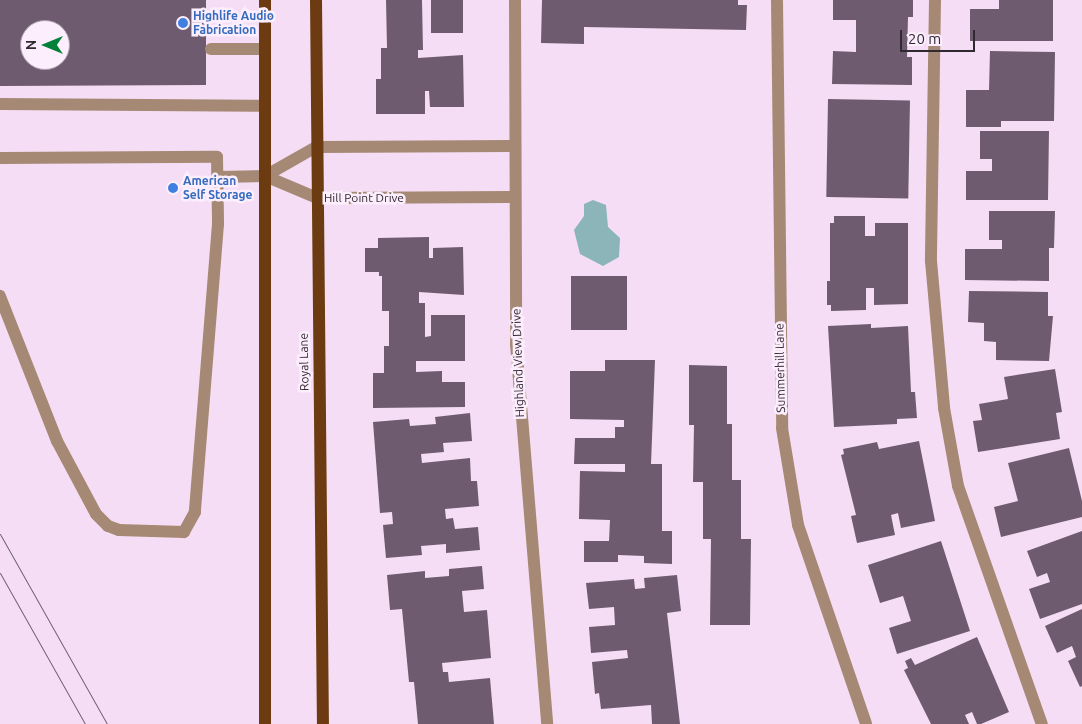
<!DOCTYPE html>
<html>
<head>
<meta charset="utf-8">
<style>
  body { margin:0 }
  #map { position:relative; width:1082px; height:724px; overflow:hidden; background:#f5def5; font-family:Ubuntu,sans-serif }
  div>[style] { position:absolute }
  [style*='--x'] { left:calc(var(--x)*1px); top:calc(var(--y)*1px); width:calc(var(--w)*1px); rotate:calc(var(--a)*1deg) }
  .water>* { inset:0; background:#8cb5b9 }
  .building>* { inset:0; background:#6e5b6f; transform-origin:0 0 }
  .minor>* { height:12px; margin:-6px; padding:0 6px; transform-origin:6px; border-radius:6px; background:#a68974 }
  .major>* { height:12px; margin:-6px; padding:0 6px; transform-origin:6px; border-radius:6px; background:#6d3b11 }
  .tram>* { height:1px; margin:-0.5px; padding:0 0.5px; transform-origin:0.5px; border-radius:0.5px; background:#6f626f }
  .dots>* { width:14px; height:14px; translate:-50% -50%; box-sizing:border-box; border:2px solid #fceefd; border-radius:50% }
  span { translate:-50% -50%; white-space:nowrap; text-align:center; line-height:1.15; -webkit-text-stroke:5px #fceefd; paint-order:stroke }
  .shop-label { font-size:12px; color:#366cbe; font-weight:700 }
  .left { translate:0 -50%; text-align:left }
  .street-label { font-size:12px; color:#312932 }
  .north { position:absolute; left:20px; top:20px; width:50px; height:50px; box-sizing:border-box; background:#fceefd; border:1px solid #ab9fac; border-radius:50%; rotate:270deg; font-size:14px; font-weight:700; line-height:20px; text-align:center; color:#312932 }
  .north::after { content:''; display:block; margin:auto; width:18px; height:22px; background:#03813a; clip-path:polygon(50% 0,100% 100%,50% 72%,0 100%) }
  .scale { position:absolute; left:900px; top:30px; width:75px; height:22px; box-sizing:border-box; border:2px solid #312932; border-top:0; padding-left:6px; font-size:15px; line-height:18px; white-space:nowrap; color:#312932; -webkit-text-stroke:4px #fceefd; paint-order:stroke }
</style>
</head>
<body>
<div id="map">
  <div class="water">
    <i style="clip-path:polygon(593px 200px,606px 205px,608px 227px,620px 238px,619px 257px,603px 266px,580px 254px,574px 230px,584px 216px,584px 204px)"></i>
  </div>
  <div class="building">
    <i style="clip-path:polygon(evenodd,0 0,206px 0,206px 85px,0 86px,0 0,30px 30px,60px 30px,60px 60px,30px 60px,30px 30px)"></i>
    <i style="clip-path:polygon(386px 0,422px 0,423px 50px,418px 50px,418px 58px,463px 55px,464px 107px,430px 107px,429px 91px,425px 91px,425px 114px,376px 114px,376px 79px,381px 79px,381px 48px,387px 48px)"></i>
    <i style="left:431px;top:0;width:32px;height:33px"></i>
    <i style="clip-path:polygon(542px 0,738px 0,738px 5px,747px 5px,746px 30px,584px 27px,584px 44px,541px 43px)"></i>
    <i style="clip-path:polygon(833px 0,913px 0,913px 17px,908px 17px,907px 57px,912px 57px,912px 85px,832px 84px,833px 51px,856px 52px,856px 20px,833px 20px)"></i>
    <i style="clip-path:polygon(999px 0,1053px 0,1053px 41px,970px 41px,970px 9px,999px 9px)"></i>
    <i style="clip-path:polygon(990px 51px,1055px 52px,1054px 121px,1001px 121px,1001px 127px,966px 127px,966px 90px,989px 90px)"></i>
    <i style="left:828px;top:99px;width:82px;height:98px;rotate:1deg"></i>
    <i style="clip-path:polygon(980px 131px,1049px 131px,1048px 200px,966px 200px,966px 171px,992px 171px,992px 159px,980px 159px)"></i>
    <i style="clip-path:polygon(989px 211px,1055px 211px,1054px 248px,1049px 248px,1049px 281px,965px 280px,965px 249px,1002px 249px,1002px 240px,989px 240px)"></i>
    <i style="clip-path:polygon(834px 216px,865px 216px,865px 236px,875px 236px,875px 223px,908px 223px,908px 304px,874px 305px,874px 288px,866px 288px,866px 310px,831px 311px,831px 305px,827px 305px,827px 281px,830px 281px,830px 223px,834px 223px)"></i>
    <i style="clip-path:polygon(429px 237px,429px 258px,433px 258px,433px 248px,463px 247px,464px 295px,419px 292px,419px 303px,425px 303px,425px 337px,431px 336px,431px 315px,465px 315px,465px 361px,416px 361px,416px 372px,442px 371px,442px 382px,465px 382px,465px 407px,373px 408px,373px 373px,384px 373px,384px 346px,389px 346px,389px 311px,382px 311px,382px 276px,379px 276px,379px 272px,365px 272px,365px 248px,378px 248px,378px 238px)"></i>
    <i style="left:571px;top:276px;width:56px;height:54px"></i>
    <i style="clip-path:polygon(969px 291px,1048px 292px,1048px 316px,1053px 316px,1049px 361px,996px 360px,996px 342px,984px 341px,984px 323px,968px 322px)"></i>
    <i style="clip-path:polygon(871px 324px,871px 328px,908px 326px,911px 392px,915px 392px,917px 418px,897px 419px,897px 424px,834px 427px,828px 326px)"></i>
    <i style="clip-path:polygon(605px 360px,655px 360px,651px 464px,662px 464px,662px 531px,672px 531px,672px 564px,644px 563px,644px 556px,618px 555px,618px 562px,584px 562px,584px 541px,609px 541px,610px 520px,579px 519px,580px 471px,625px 472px,625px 464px,574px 464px,575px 438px,615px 438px,615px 427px,624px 427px,624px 420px,570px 419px,570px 371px,605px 371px)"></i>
    <i style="clip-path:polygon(689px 365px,727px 366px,727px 424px,732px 424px,732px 480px,741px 480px,741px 539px,751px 539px,750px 625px,710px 625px,711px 539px,703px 539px,703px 482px,693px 482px,694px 425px,689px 425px)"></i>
    <i style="clip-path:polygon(1055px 369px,1062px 412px,1056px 413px,1060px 439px,978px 452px,973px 421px,982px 420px,979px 404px,1008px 399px,1004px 377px)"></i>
    <i style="clip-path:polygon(470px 413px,472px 441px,443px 443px,444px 452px,421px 454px,422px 463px,470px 458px,471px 481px,477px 481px,479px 506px,445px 509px,446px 519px,453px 518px,455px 529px,478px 527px,480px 550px,446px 553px,446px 544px,421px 546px,422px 555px,386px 558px,383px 525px,393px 524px,392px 512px,380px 513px,373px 422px,409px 419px,410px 426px,436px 424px,435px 417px)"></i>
    <i style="clip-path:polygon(919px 441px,935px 521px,901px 528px,898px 513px,891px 515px,895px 535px,857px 543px,851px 516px,856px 515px,841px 455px,844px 454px,843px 449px,877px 442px,879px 449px)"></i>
    <i style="clip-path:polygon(1069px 448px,1082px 501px,1082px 517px,1001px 537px,994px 507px,1018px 501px,1008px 463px)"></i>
    <i style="clip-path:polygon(1082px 531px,1082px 604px,1040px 619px,1029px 589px,1050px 582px,1047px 573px,1037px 577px,1027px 551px)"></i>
    <i style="clip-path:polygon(941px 541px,970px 631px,897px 654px,889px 628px,911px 621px,903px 596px,880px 603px,868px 565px)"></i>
    <i style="clip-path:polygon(482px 566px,484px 589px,462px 591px,464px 612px,487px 610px,491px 658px,442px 663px,443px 672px,448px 672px,449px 682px,490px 678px,494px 724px,418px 724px,414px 682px,409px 682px,402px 609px,390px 610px,387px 575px,425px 571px,425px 578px,449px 576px,449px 569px)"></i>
    <i style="clip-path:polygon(677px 575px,681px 611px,667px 613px,680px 724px,652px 724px,651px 705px,601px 709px,599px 693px,595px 694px,592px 662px,628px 658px,627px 650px,591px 653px,589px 627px,615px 625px,614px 607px,589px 609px,586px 583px,634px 579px,635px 589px,645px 588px,644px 578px)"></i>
    <i style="clip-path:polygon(1082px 609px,1082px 686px,1080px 687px,1068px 661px,1076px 657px,1072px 646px,1057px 653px,1045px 626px)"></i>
    <i style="clip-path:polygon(977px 637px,1009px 712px,981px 724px,977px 724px,972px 712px,965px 715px,969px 724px,931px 724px,904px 670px,908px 668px,905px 661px,911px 658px,915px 665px)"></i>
  </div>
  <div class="minor">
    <i style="--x:515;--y:0;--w:344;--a:89.8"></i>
    <i style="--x:516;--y:344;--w:381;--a:85.3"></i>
    <i style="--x:777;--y:0;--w:428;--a:89.3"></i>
    <i style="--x:782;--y:428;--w:98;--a:80.6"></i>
    <i style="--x:798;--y:525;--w:210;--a:71.1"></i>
    <i style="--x:935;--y:0;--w:261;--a:90.9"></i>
    <i style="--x:931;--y:261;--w:148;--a:84.9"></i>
    <i style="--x:944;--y:408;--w:79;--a:79.8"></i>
    <i style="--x:958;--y:486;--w:252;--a:70.6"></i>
    <i style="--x:211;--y:49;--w:54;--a:0"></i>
    <i style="--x:0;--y:104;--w:265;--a:0.4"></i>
    <i style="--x:0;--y:158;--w:217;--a:-0.3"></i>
    <i style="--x:217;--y:157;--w:67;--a:89.1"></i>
    <i style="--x:218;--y:224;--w:289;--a:94.6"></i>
    <i style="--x:195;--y:512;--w:23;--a:119"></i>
    <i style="--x:184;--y:532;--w:65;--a:-178.2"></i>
    <i style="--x:119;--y:530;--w:12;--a:-160"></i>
    <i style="--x:108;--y:526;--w:17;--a:-135"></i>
    <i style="--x:96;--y:514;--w:83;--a:-118.1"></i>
    <i style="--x:57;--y:441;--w:156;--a:-111.5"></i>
    <i style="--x:265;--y:176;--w:59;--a:-29.6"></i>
    <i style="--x:316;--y:147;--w:199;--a:-0.3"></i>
    <i style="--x:218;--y:177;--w:47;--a:-1.2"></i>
    <i style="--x:265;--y:176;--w:56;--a:22.9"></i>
    <i style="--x:317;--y:198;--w:198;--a:-0.3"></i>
  </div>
  <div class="major">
    <i style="--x:265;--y:0;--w:724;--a:90"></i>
    <i style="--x:316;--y:0;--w:724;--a:89.45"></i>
  </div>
  <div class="tram">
    <i style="--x:0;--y:534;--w:218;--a:60.6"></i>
    <i style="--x:0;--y:573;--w:173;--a:60.6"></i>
  </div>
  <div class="dots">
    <i style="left:183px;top:23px;background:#3f7fe0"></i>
    <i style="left:173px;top:188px;background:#3f7fe0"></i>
  </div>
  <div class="shop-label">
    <span class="left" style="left:193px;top:23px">Highlife Audio<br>Fabrication</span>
    <span class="left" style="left:183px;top:188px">American<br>Self Storage</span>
  </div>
  <div class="street-label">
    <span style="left:364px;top:198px">Hill Point Drive</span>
    <span style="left:304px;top:362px;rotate:-91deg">Royal Lane</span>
    <span style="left:518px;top:363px;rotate:-92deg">Highland View Drive</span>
    <span style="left:780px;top:368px;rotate:-91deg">Summerhill Lane</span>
  </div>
  <div class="north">N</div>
  <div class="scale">20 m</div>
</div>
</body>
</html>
